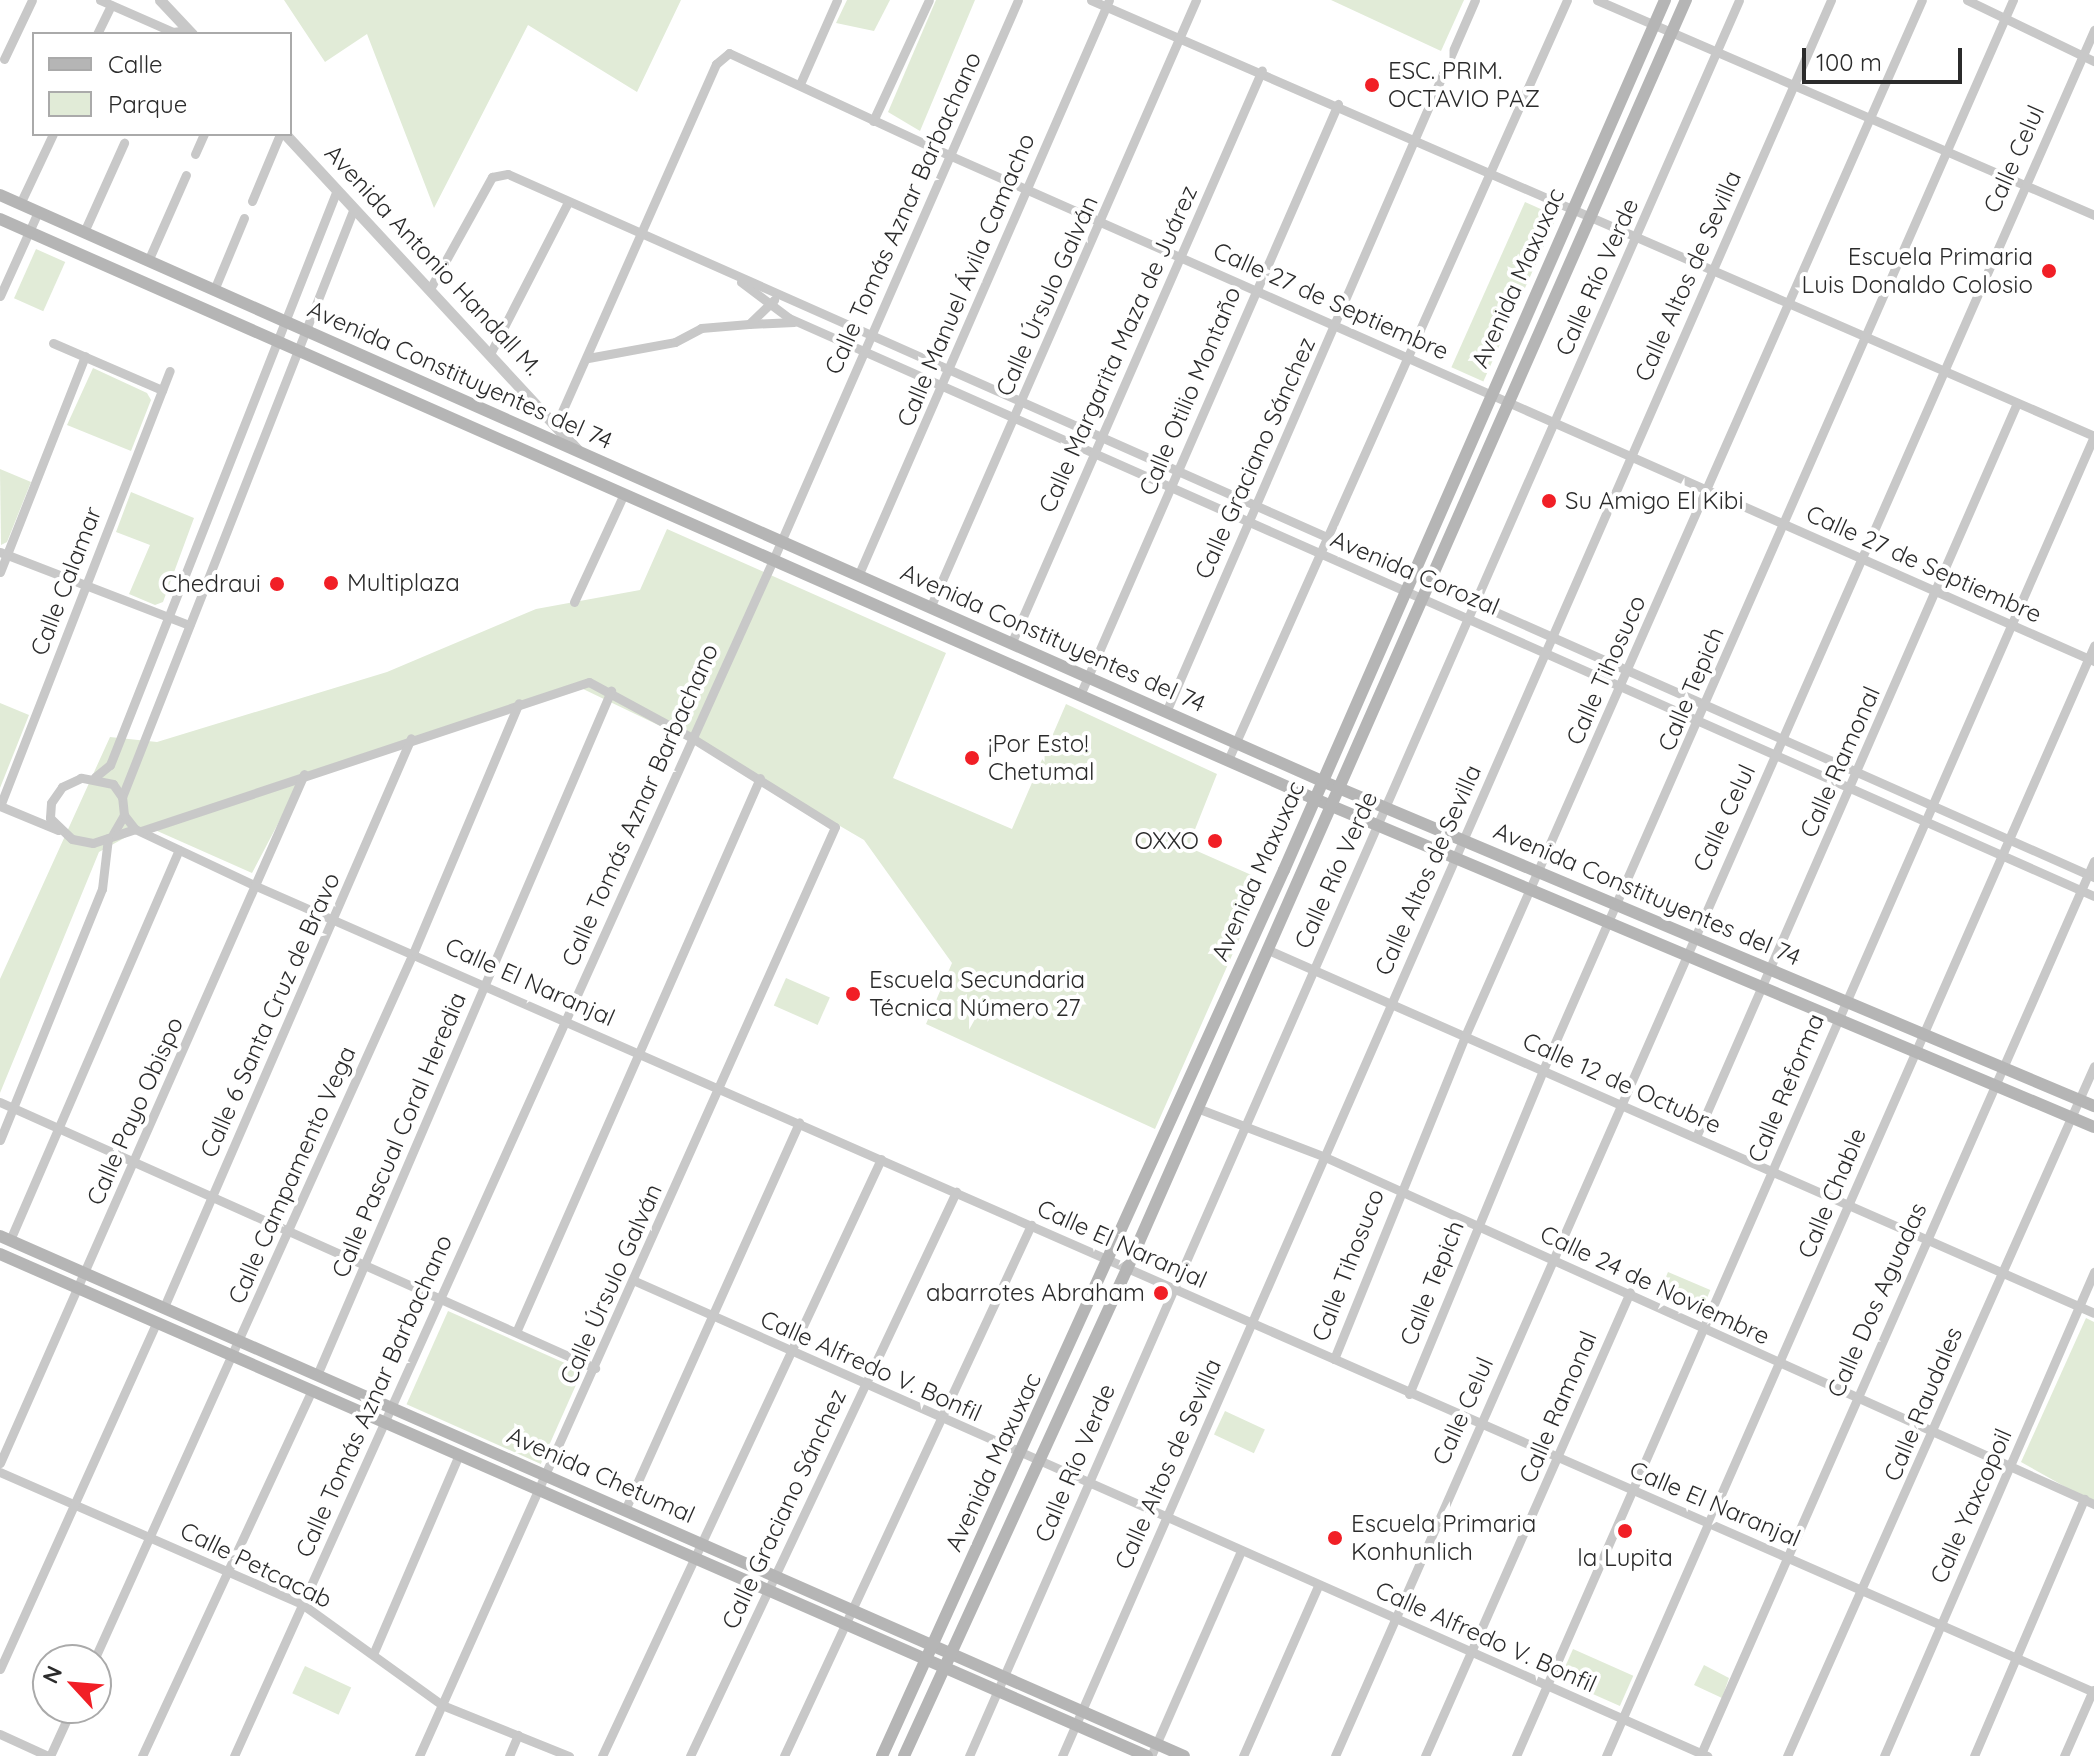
<!DOCTYPE html>
<html>
<head>
<meta charset="utf-8">
<style>
  body { margin:0 }
  #map { position:relative; width:2094px; height:1756px; overflow:hidden; background:#fff; font-family:Quicksand,sans-serif }
  div>[style] { position:absolute }
  [style*='--x'] { left:calc(var(--x)*1px); top:calc(var(--y)*1px); width:calc(var(--w)*1px); rotate:calc(var(--a)*1deg) }
  .green>* { inset:0; background:#e1ebd7; transform-origin:0 0 }
  .minor>* { height:9px; margin:-4.5px; padding:0 4.5px; transform-origin:4.5px; border-radius:4.5px; background:#c8c8c8 }
  .tertiary>* { height:11px; margin:-5.5px; padding:0 5.5px; transform-origin:5.5px; border-radius:5.5px; background:#c8c8c8 }
  .secondary>* { height:12px; margin:-6px; padding:0 6px; transform-origin:6px; border-radius:6px; background:#b5b5b5 }
  .dots>* { width:22px; height:22px; translate:-50% -50%; box-sizing:border-box; border:4px solid #fff; border-radius:50% }
  span { translate:-50% -50%; white-space:nowrap; text-align:center; line-height:1.15; -webkit-text-stroke:8px #fff; paint-order:stroke }
  .poi-label { font-size:24px; color:#2b2b2b }
  .left { translate:0 -50%; text-align:left }
  .right { translate:-100% -50%; text-align:right }
  .street-label { font-size:24px; color:#2b2b2b }
  .legend { position:absolute; left:32px; top:32px; width:260px; height:104px; box-sizing:border-box; background:#fff; border:2px solid #aaa; margin:0; padding:10px 14px; list-style:none; font-size:24px; color:#2b2b2b }
  .legend li { display:flex; align-items:center; gap:16px; height:40px }
  .legend b { width:40px; border:2px solid #aaa }
  .north { position:absolute; left:32px; top:1644px; width:80px; height:80px; box-sizing:border-box; background:#fff; border:2px solid #aaa; border-radius:50%; rotate:296deg; font-size:22px; font-weight:700; line-height:32px; text-align:center; color:#2b2b2b }
  .north::after { content:''; display:block; margin:auto; width:28px; height:36px; background:#f11f26; clip-path:polygon(50% 0,100% 100%,50% 72%,0 100%) }
  .scale { position:absolute; left:1802px; top:48px; width:160px; height:36px; box-sizing:border-box; border:4px solid #2b2b2b; border-top:0; padding-left:10px; font-size:24px; line-height:28px; white-space:nowrap; color:#2b2b2b; -webkit-text-stroke:6px #fff; paint-order:stroke }
</style>
</head>
<body>
<div id="map">
  <div class="green">
    <i style="clip-path:polygon(284px 0,681px 0,637px 92px,528px 25px,434px 208px,367px 34px,325px 62px)"></i>
    <i style="clip-path:polygon(847px 0,890px 0,874px 31px,836px 23px)"></i>
    <i style="clip-path:polygon(936px 0,975px 0,920px 131px,888px 112px)"></i>
    <i style="clip-path:polygon(1331px 0,1464px 0,1441px 51px)"></i>
    <i style="left:1525px;top:202px;width:35px;height:181px;rotate:24deg"></i>
    <i style="left:36px;top:249px;width:32px;height:54px;rotate:24deg"></i>
    <i style="clip-path:polygon(93px 368px,147px 393px,151px 400px,131px 451px,67px 425px)"></i>
    <i style="clip-path:polygon(0 469px,31px 482px,7px 542px,1px 545px)"></i>
    <i style="clip-path:polygon(131px 492px,194px 518px,163px 602px,155px 605px,129px 594px,150px 545px,116px 532px)"></i>
    <i style="clip-path:polygon(667px 529px,946px 653px,893px 778px,1012px 829px,1066px 704px,1217px 774px,1188px 847px,1265px 881px,1155px 1129px,926px 1024px,952px 963px,864px 840px,706px 748px,581px 688px,302px 778px,252px 873px,146px 826px,99px 852px,0 1093px,0 979px,110px 737px,157px 742px,387px 672px,536px 609px,640px 590px)"></i>
    <i style="clip-path:polygon(0 703px,29px 715px,0 788px)"></i>
    <i style="left:786px;top:978px;width:48px;height:30px;rotate:24deg"></i>
    <i style="left:1668px;top:1272px;width:46px;height:26px;rotate:23deg"></i>
    <i style="left:448px;top:1311px;width:147px;height:102px;rotate:24deg"></i>
    <i style="clip-path:polygon(2086px 1318px,2094px 1322px,2094px 1503px,2021px 1462px)"></i>
    <i style="left:1225px;top:1411px;width:44px;height:26px;rotate:25deg"></i>
    <i style="left:1573px;top:1649px;width:66px;height:33px;rotate:24deg"></i>
    <i style="clip-path:polygon(1704px 1665px,1729px 1678px,1722px 1698px,1694px 1685px)"></i>
    <i style="left:305px;top:1666px;width:51px;height:30px;rotate:25deg"></i>
  </div>
  <div class="minor">
    <i style="--x:100;--y:0;--w:80;--a:23.7"></i>
    <i style="--x:173;--y:32;--w:15;--a:-8"></i>
    <i style="--x:1091;--y:0;--w:1094;--a:23.49"></i>
    <i style="--x:1597;--y:0;--w:542;--a:23.39"></i>
    <i style="--x:1967;--y:0;--w:141;--a:25.7"></i>
    <i style="--x:97;--y:34;--w:32;--a:-64"></i>
    <i style="--x:4;--y:59;--w:65;--a:-64.6"></i>
    <i style="--x:800;--y:84;--w:92;--a:-66.2"></i>
    <i style="--x:873;--y:121;--w:133;--a:-65.2"></i>
    <i style="--x:195;--y:154;--w:22;--a:-66"></i>
    <i style="--x:252;--y:201;--w:73;--a:-67.3"></i>
    <i style="--x:20;--y:204;--w:77;--a:-64.8"></i>
    <i style="--x:84;--y:232;--w:98;--a:-65.8"></i>
    <i style="--x:148;--y:261;--w:94;--a:-66.2"></i>
    <i style="--x:741;--y:282;--w:60;--a:36.9"></i>
    <i style="--x:789;--y:318;--w:1427;--a:23.89"></i>
    <i style="--x:431;--y:287;--w:126;--a:-61"></i>
    <i style="--x:492;--y:177;--w:16;--a:-11"></i>
    <i style="--x:508;--y:174;--w:1735;--a:23.91"></i>
    <i style="--x:214;--y:290;--w:78;--a:-67.4"></i>
    <i style="--x:0;--y:296;--w:92;--a:-65.7"></i>
    <i style="--x:749;--y:324;--w:45;--a:-2.5"></i>
    <i style="--x:53;--y:343;--w:119;--a:23.3"></i>
    <i style="--x:490;--y:354;--w:171;--a:-62.8"></i>
    <i style="--x:588;--y:358;--w:88;--a:-10.4"></i>
    <i style="--x:675;--y:342;--w:30;--a:-28"></i>
    <i style="--x:701;--y:328;--w:48;--a:-4.8"></i>
    <i style="--x:749;--y:324;--w:35;--a:-44"></i>
    <i style="--x:556;--y:425;--w:395;--a:-66.1"></i>
    <i style="--x:716;--y:64;--w:17;--a:-40"></i>
    <i style="--x:729;--y:53;--w:245;--a:24.9"></i>
    <i style="--x:951;--y:156;--w:1250;--a:23.84"></i>
    <i style="--x:0;--y:552;--w:203;--a:21.1"></i>
    <i style="--x:0;--y:572;--w:232;--a:-68.5"></i>
    <i style="--x:858;--y:576;--w:628;--a:-66.45"></i>
    <i style="--x:574;--y:602;--w:119;--a:-65.2"></i>
    <i style="--x:930;--y:608;--w:664;--a:-66.37"></i>
    <i style="--x:1011;--y:644;--w:626;--a:-66.38"></i>
    <i style="--x:1080;--y:695;--w:645;--a:-66.42"></i>
    <i style="--x:1166;--y:712;--w:776;--a:-66.54"></i>
    <i style="--x:1228;--y:760;--w:832;--a:-65.96"></i>
    <i style="--x:95;--y:777;--w:19;--a:-39"></i>
    <i style="--x:110;--y:765;--w:618;--a:-68.46"></i>
    <i style="--x:122;--y:797;--w:633;--a:-68.5"></i>
    <i style="--x:0;--y:806;--w:467;--a:-68.7"></i>
    <i style="--x:0;--y:806;--w:63;--a:22.5"></i>
    <i style="--x:124;--y:815;--w:18;--a:52"></i>
    <i style="--x:135;--y:829;--w:134;--a:25.2"></i>
    <i style="--x:256;--y:886;--w:2007;--a:23.68"></i>
    <i style="--x:141;--y:831;--w:472;--a:-18.4"></i>
    <i style="--x:589;--y:682;--w:117;--a:28.5"></i>
    <i style="--x:692;--y:738;--w:168;--a:31.9"></i>
    <i style="--x:835;--y:827;--w:1018;--a:114.12"></i>
    <i style="--x:113;--y:834;--w:22;--a:-60"></i>
    <i style="--x:124;--y:815;--w:18;--a:-96"></i>
    <i style="--x:122;--y:797;--w:16;--a:-125"></i>
    <i style="--x:113;--y:784;--w:33;--a:-169"></i>
    <i style="--x:81;--y:778;--w:21;--a:155"></i>
    <i style="--x:62;--y:787;--w:19;--a:125"></i>
    <i style="--x:51;--y:803;--w:15;--a:94"></i>
    <i style="--x:50;--y:818;--w:30;--a:44"></i>
    <i style="--x:72;--y:839;--w:21;--a:11"></i>
    <i style="--x:93;--y:843;--w:44;--a:-18.4"></i>
    <i style="--x:1266;--y:949;--w:904;--a:23.73"></i>
    <i style="--x:0;--y:1102;--w:652;--a:24.09"></i>
    <i style="--x:1197;--y:1108;--w:137;--a:20.9"></i>
    <i style="--x:1325;--y:1157;--w:844;--a:24.29"></i>
    <i style="--x:1696;--y:1137;--w:801;--a:-66.38"></i>
    <i style="--x:0;--y:1140;--w:271;--a:-67.9"></i>
    <i style="--x:102;--y:889;--w:51;--a:-83.3"></i>
    <i style="--x:10;--y:1240;--w:425;--a:-66.6"></i>
    <i style="--x:635;--y:1281;--w:1173;--a:23.9"></i>
    <i style="--x:164;--y:1307;--w:620;--a:-66.53"></i>
    <i style="--x:517;--y:1330;--w:603;--a:-66.24"></i>
    <i style="--x:1334;--y:1359;--w:349;--a:-67.9"></i>
    <i style="--x:1465;--y:1036;--w:1132;--a:-66.2"></i>
    <i style="--x:317;--y:1375;--w:745;--a:-66.74"></i>
    <i style="--x:1409;--y:1394;--w:351;--a:-67.5"></i>
    <i style="--x:1543;--y:1070;--w:1169;--a:-66.29"></i>
    <i style="--x:0;--y:1463;--w:753;--a:-66.19"></i>
    <i style="--x:0;--y:1472;--w:330;--a:23.6"></i>
    <i style="--x:302;--y:1604;--w:173;--a:35.8"></i>
    <i style="--x:442;--y:1705;--w:137;--a:21.9"></i>
    <i style="--x:625;--y:1510;--w:425;--a:-65.8"></i>
    <i style="--x:374;--y:1652;--w:215;--a:-66.7"></i>
    <i style="--x:94;--y:1660;--w:778;--a:-65.71"></i>
    <i style="--x:414;--y:951;--w:269;--a:-67.1"></i>
    <i style="--x:0;--y:1669;--w:381;--a:-65.7"></i>
    <i style="--x:0;--y:1734;--w:53;--a:24.6"></i>
    <i style="--x:50;--y:1756;--w:53;--a:-65.4"></i>
    <i style="--x:142;--y:1756;--w:404;--a:-65.1"></i>
    <i style="--x:234;--y:1756;--w:1312;--a:-65.74"></i>
    <i style="--x:773;--y:560;--w:611;--a:-66.37"></i>
    <i style="--x:509;--y:1756;--w:23;--a:-67"></i>
    <i style="--x:602;--y:1756;--w:659;--a:-64.95"></i>
    <i style="--x:690;--y:1756;--w:624;--a:-64.75"></i>
    <i style="--x:784;--y:1756;--w:586;--a:-65.05"></i>
    <i style="--x:969;--y:1756;--w:1917;--a:-66.32"></i>
    <i style="--x:1062;--y:1756;--w:1917;--a:-66.35"></i>
    <i style="--x:1151;--y:1756;--w:224;--a:-66.3"></i>
    <i style="--x:1243;--y:1756;--w:186;--a:-66.2"></i>
    <i style="--x:1335;--y:1756;--w:1886;--a:-66.26"></i>
    <i style="--x:1425;--y:1756;--w:507;--a:-66.16"></i>
    <i style="--x:1516;--y:1756;--w:1441;--a:-66.35"></i>
    <i style="--x:1606;--y:1756;--w:1213;--a:-66.27"></i>
    <i style="--x:1700;--y:1756;--w:978;--a:-66.24"></i>
    <i style="--x:1787;--y:1756;--w:755;--a:-66.01"></i>
    <i style="--x:1884;--y:1756;--w:528;--a:-66.54"></i>
    <i style="--x:1974;--y:1756;--w:280;--a:-66.8"></i>
    <i style="--x:2064;--y:1756;--w:72;--a:-66.3"></i>
  </div>
  <div class="tertiary">
    <i style="--x:160;--y:0;--w:47;--a:46.7"></i>
    <i style="--x:285;--y:134;--w:431;--a:47.2"></i>
  </div>
  <div class="secondary">
    <i style="--x:0;--y:195;--w:1446;--a:23.91"></i>
    <i style="--x:1322;--y:781;--w:838;--a:22.83"></i>
    <i style="--x:0;--y:219;--w:1437;--a:23.8"></i>
    <i style="--x:1315;--y:799;--w:845;--a:22.83"></i>
    <i style="--x:0;--y:1236;--w:1293;--a:23.71"></i>
    <i style="--x:0;--y:1254;--w:1252;--a:23.64"></i>
    <i style="--x:882;--y:1756;--w:973;--a:-65.6"></i>
    <i style="--x:1284;--y:870;--w:950;--a:-66.35"></i>
    <i style="--x:904;--y:1756;--w:536;--a:-65.4"></i>
    <i style="--x:1127;--y:1269;--w:1387;--a:-66.23"></i>
  </div>
  <div class="dots">
    <i style="left:1372px;top:85px;background:#f11f26"></i>
    <i style="left:2049px;top:271px;background:#f11f26"></i>
    <i style="left:1549px;top:501px;background:#f11f26"></i>
    <i style="left:331px;top:583px;background:#f11f26"></i>
    <i style="left:277px;top:584px;background:#f11f26"></i>
    <i style="left:972px;top:758px;background:#f11f26"></i>
    <i style="left:1215px;top:841px;background:#f11f26"></i>
    <i style="left:853px;top:994px;background:#f11f26"></i>
    <i style="left:1161px;top:1293px;background:#f11f26"></i>
    <i style="left:1625px;top:1531px;background:#f11f26"></i>
    <i style="left:1335px;top:1538px;background:#f11f26"></i>
  </div>
  <div class="poi-label">
    <span class="left" style="left:1388px;top:85px">ESC. PRIM.<br>OCTAVIO PAZ</span>
    <span class="right" style="left:2033px;top:271px">Escuela Primaria<br>Luis Donaldo Colosio</span>
    <span class="left" style="left:1565px;top:501px">Su Amigo El Kibi</span>
    <span class="left" style="left:347px;top:583px">Multiplaza</span>
    <span class="right" style="left:261px;top:584px">Chedraui</span>
    <span class="left" style="left:988px;top:758px">¡Por Esto!<br>Chetumal</span>
    <span class="right" style="left:1199px;top:841px">OXXO</span>
    <span class="left" style="left:869px;top:994px">Escuela Secundaria<br>Técnica Número 27</span>
    <span class="right" style="left:1145px;top:1293px">abarrotes Abraham</span>
    <span class="left" style="left:1351px;top:1538px">Escuela Primaria<br>Konhunlich</span>
    <span style="left:1625px;top:1558px">la Lupita</span>
  </div>
  <div class="street-label">
    <span style="left:2014px;top:159px;rotate:-66deg">Calle Celul</span>
    <span style="left:903px;top:213px;rotate:-66deg">Calle Tomás Aznar Barbachano</span>
    <span style="left:433px;top:260px;rotate:47deg">Avenida Antonio Handall M.</span>
    <span style="left:1688px;top:276px;rotate:-66deg">Calle Altos de Sevilla</span>
    <span style="left:1597px;top:277px;rotate:-66deg">Calle Río Verde</span>
    <span style="left:1518px;top:278px;rotate:-66deg">Avenida Maxuxac</span>
    <span style="left:966px;top:280px;rotate:-67deg">Calle Manuel Ávila Camacho</span>
    <span style="left:1047px;top:296px;rotate:-66deg">Calle Úrsulo Galván</span>
    <span style="left:1331px;top:301px;rotate:24deg">Calle 27 de Septiembre</span>
    <span style="left:1118px;top:349px;rotate:-66deg">Calle Margarita Maza de Juárez</span>
    <span style="left:460px;top:375px;rotate:24deg">Avenida Constituyentes del 74</span>
    <span style="left:1190px;top:391px;rotate:-67deg">Calle Otilio Montaño</span>
    <span style="left:1255px;top:458px;rotate:-66deg">Calle Graciano Sánchez</span>
    <span style="left:1924px;top:564px;rotate:24deg">Calle 27 de Septiembre</span>
    <span style="left:1415px;top:573px;rotate:23deg">Avenida Corozal</span>
    <span style="left:66px;top:581px;rotate:-69deg">Calle Calamar</span>
    <span style="left:1053px;top:638px;rotate:24deg">Avenida Constituyentes del 74</span>
    <span style="left:1606px;top:670px;rotate:-66deg">Calle Tihosuco</span>
    <span style="left:1691px;top:689px;rotate:-67deg">Calle Tepich</span>
    <span style="left:1840px;top:762px;rotate:-66deg">Calle Ramonal</span>
    <span style="left:640px;top:805px;rotate:-66deg">Calle Tomás Aznar Barbachano</span>
    <span style="left:1724px;top:818px;rotate:-65deg">Calle Celul</span>
    <span style="left:1336px;top:870px;rotate:-66deg">Calle Río Verde</span>
    <span style="left:1428px;top:870px;rotate:-66deg">Calle Altos de Sevilla</span>
    <span style="left:1258px;top:871px;rotate:-66deg">Avenida Maxuxac</span>
    <span style="left:1647px;top:894px;rotate:23deg">Avenida Constituyentes del 74</span>
    <span style="left:530px;top:982px;rotate:24deg">Calle El Naranjal</span>
    <span style="left:270px;top:1015px;rotate:-66deg">Calle 6 Santa Cruz de Bravo</span>
    <span style="left:1622px;top:1083px;rotate:24deg">Calle 12 de Octubre</span>
    <span style="left:1786px;top:1088px;rotate:-67deg">Calle Reforma</span>
    <span style="left:135px;top:1111px;rotate:-66deg">Calle Payo Obispo</span>
    <span style="left:399px;top:1135px;rotate:-67deg">Calle Pascual Coral Heredia</span>
    <span style="left:292px;top:1175px;rotate:-66deg">Calle Campamento Vega</span>
    <span style="left:1832px;top:1193px;rotate:-67deg">Calle Chable</span>
    <span style="left:1122px;top:1244px;rotate:24deg">Calle El Naranjal</span>
    <span style="left:1348px;top:1265px;rotate:-69deg">Calle Tihosuco</span>
    <span style="left:1432px;top:1283px;rotate:-68deg">Calle Tepich</span>
    <span style="left:611px;top:1284px;rotate:-66deg">Calle Úrsulo Galván</span>
    <span style="left:1655px;top:1285px;rotate:25deg">Calle 24 de Noviembre</span>
    <span style="left:1877px;top:1300px;rotate:-66deg">Calle Dos Aguadas</span>
    <span style="left:871px;top:1366px;rotate:24deg">Calle Alfredo V. Bonfil</span>
    <span style="left:374px;top:1396px;rotate:-66deg">Calle Tomás Aznar Barbachano</span>
    <span style="left:1923px;top:1404px;rotate:-67deg">Calle Raudales</span>
    <span style="left:1558px;top:1407px;rotate:-67deg">Calle Ramonal</span>
    <span style="left:1463px;top:1411px;rotate:-66deg">Calle Celul</span>
    <span style="left:993px;top:1462px;rotate:-65deg">Avenida Maxuxac</span>
    <span style="left:1075px;top:1463px;rotate:-67deg">Calle Río Verde</span>
    <span style="left:1168px;top:1464px;rotate:-66deg">Calle Altos de Sevilla</span>
    <span style="left:601px;top:1475px;rotate:24deg">Avenida Chetumal</span>
    <span style="left:1715px;top:1504px;rotate:23deg">Calle El Naranjal</span>
    <span style="left:1971px;top:1506px;rotate:-66deg">Calle Yaxcopoil</span>
    <span style="left:784px;top:1509px;rotate:-65deg">Calle Graciano Sánchez</span>
    <span style="left:256px;top:1565px;rotate:26deg">Calle Petcacab</span>
    <span style="left:1486px;top:1637px;rotate:24deg">Calle Alfredo V. Bonfil</span>
  </div>
  <ul class="legend">
  <li><b style="height:10px;background:#b5b5b5"></b>Calle</li>
  <li><b style="height:22px;background:#e1ebd7"></b>Parque</li>
  </ul>
  <div class="north">N</div>
  <div class="scale">100 m</div>
</div>
</body>
</html>
